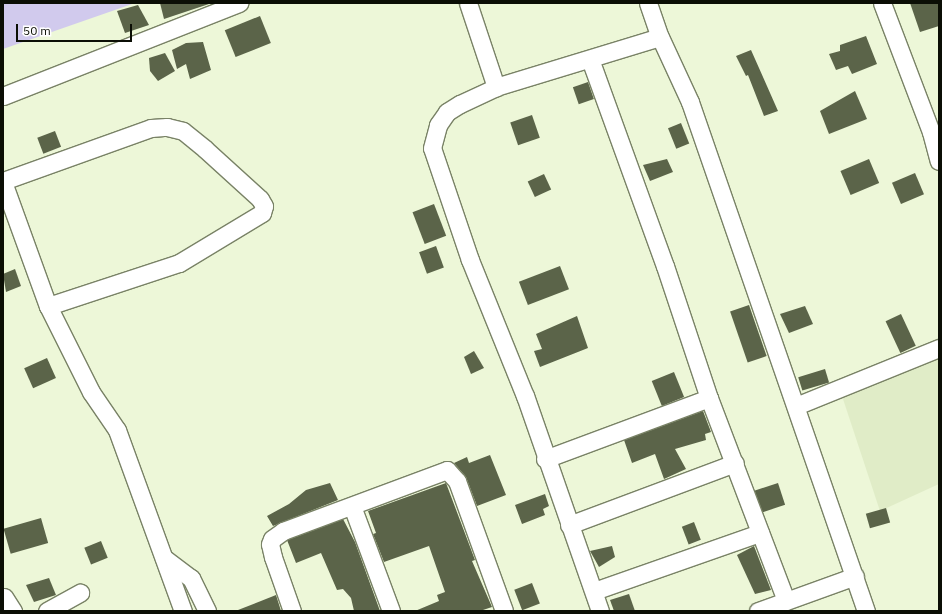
<!DOCTYPE html>
<html>
<head>
<meta charset="utf-8">
<style>
  body { margin:0 }
  #map { position:relative; width:942px; height:614px; overflow:hidden; background:#edf7d8; font-family:"IBM Plex Sans",sans-serif }
  div>[style] { position:absolute }
  [style*='--x'] { left:calc(var(--x)*1px); top:calc(var(--y)*1px); width:calc(var(--w)*1px); rotate:calc(var(--a)*1deg) }
  .built>* { inset:0; background:#e0ecc7 }
  .green>* { inset:0; background:#d1caed }
  .building>* { inset:0; background:#5b6449; transform-origin:0 0 }
  .roads { filter:drop-shadow(1px 0 #798266) drop-shadow(-1px 0 #798266) drop-shadow(0 1px #798266) drop-shadow(0 -1px #798266) }
  .street>* { height:17px; margin:-8.5px; padding:0 8.5px; transform-origin:8.5px; border-radius:8.5px; background:#fff }
  span { translate:-50% -50%; white-space:nowrap; text-align:center; line-height:1.15; -webkit-text-stroke:3px #fff; paint-order:stroke }
  .frame { position:absolute; inset:0; border:4px solid #0b0e05; pointer-events:none }
  .scale { position:absolute; left:16px; top:24px; width:116px; height:18px; box-sizing:border-box; border:2px solid #0b0e05; border-top:0; padding-left:5px; font-size:12px; line-height:14px; white-space:nowrap; color:#0b0e05; -webkit-text-stroke:3px #fff; paint-order:stroke }
</style>
</head>
<body>
<div id="map">
  <div class="built">
    <i style="clip-path:polygon(939px 356px,939px 484px,880px 511px,842px 396px)"></i>
  </div>
  <div class="green">
    <i style="clip-path:polygon(3px 3px,135px 3px,3px 49px)"></i>
  </div>
  <div class="building">
    <i style="clip-path:polygon(160px 3px,208px 3px,209px 4px,164px 19px)"></i>
    <i style="clip-path:polygon(910px 3px,939px 3px,939px 26px,920px 32px)"></i>
    <i style="clip-path:polygon(138px 5px,149px 25px,125px 33px,117px 11px)"></i>
    <i style="left:260px;top:16px;width:29px;height:38px;rotate:68deg"></i>
    <i style="clip-path:polygon(866px 36px,877px 64px,852px 74px,848px 66px,836px 70px,829px 54px,840px 51px,840px 45px)"></i>
    <i style="clip-path:polygon(203px 42px,211px 70px,190px 79px,186px 64px,177px 69px,172px 50px,186px 43px)"></i>
    <i style="clip-path:polygon(751px 50px,778px 111px,764px 116px,748px 75px,746px 76px,736px 56px)"></i>
    <i style="clip-path:polygon(165px 53px,175px 71px,158px 81px,150px 71px,149px 58px)"></i>
    <i style="left:588px;top:82px;width:18px;height:16px;rotate:71deg"></i>
    <i style="clip-path:polygon(855px 91px,867px 119px,829px 134px,820px 111px)"></i>
    <i style="left:532px;top:115px;width:24px;height:23px;rotate:71deg"></i>
    <i style="left:681px;top:123px;width:22px;height:14px;rotate:68deg"></i>
    <i style="left:55px;top:131px;width:17px;height:19px;rotate:69deg"></i>
    <i style="clip-path:polygon(667px 159px,673px 172px,650px 181px,643px 165px)"></i>
    <i style="left:869px;top:159px;width:26px;height:31px;rotate:67deg"></i>
    <i style="left:915px;top:173px;width:23px;height:25px;rotate:67deg"></i>
    <i style="left:544px;top:174px;width:17px;height:18px;rotate:65deg"></i>
    <i style="left:434px;top:204px;width:34px;height:23px;rotate:69deg"></i>
    <i style="left:436px;top:246px;width:23px;height:18px;rotate:70deg"></i>
    <i style="left:560px;top:266px;width:25px;height:44px;rotate:69deg"></i>
    <i style="clip-path:polygon(15px 269px,21px 286px,6px 292px,3px 274px)"></i>
    <i style="left:749px;top:305px;width:54px;height:20px;rotate:71deg"></i>
    <i style="clip-path:polygon(805px 306px,813px 324px,789px 333px,780px 314px)"></i>
    <i style="left:901px;top:314px;width:35px;height:17px;rotate:65deg"></i>
    <i style="clip-path:polygon(577px 316px,588px 348px,540px 367px,534px 351px,542px 349px,536px 334px)"></i>
    <i style="clip-path:polygon(474px 351px,484px 368px,471px 374px,464px 357px)"></i>
    <i style="left:47px;top:358px;width:22px;height:25px;rotate:66deg"></i>
    <i style="left:825px;top:369px;width:14px;height:28px;rotate:73deg"></i>
    <i style="left:674px;top:372px;width:27px;height:24px;rotate:68deg"></i>
    <i style="clip-path:polygon(703px 411px,711px 432px,705px 434px,706px 440px,675px 449px,686px 469px,664px 479px,655px 454px,632px 463px,624px 440px)"></i>
    <i style="clip-path:polygon(490px 455px,506px 495px,477px 506px,466px 477px,454px 463px,467px 457px,469px 463px)"></i>
    <i style="clip-path:polygon(330px 483px,338px 500px,273px 526px,267px 516px,289px 504px,306px 490px)"></i>
    <i style="clip-path:polygon(446px 483px,475px 560px,472px 561px,492px 607px,480px 611px,415px 611px,439px 601px,437px 595px,445px 592px,429px 546px,384px 562px,373px 534px,376px 533px,368px 511px)"></i>
    <i style="left:778px;top:483px;width:23px;height:25px;rotate:72deg"></i>
    <i style="clip-path:polygon(545px 494px,549px 506px,543px 509px,545px 515px,522px 524px,515px 505px)"></i>
    <i style="left:886px;top:508px;width:15px;height:21px;rotate:74deg"></i>
    <i style="left:41px;top:518px;width:26px;height:39px;rotate:74deg"></i>
    <i style="clip-path:polygon(343px 519px,355px 542px,380px 611px,354px 611px,351px 598px,343px 589px,337px 590px,321px 553px,296px 563px,287px 540px)"></i>
    <i style="left:694px;top:522px;width:19px;height:13px;rotate:69deg"></i>
    <i style="left:101px;top:541px;width:18px;height:18px;rotate:68deg"></i>
    <i style="clip-path:polygon(612px 546px,615px 557px,599px 567px,590px 551px)"></i>
    <i style="clip-path:polygon(754px 546px,771px 590px,755px 594px,737px 555px)"></i>
    <i style="clip-path:polygon(49px 578px,56px 595px,34px 602px,26px 585px)"></i>
    <i style="left:532px;top:583px;width:22px;height:19px;rotate:69deg"></i>
    <i style="clip-path:polygon(629px 594px,635px 611px,614px 611px,610px 600px)"></i>
    <i style="clip-path:polygon(276px 595px,281px 611px,238px 611px,238px 610px)"></i>
  </div>
  <div class="roads">
    <div class="street">
      <i style="--x:468;--y:3;--w:89;--a:71.6"></i>
      <i style="--x:648;--y:3;--w:36;--a:71"></i>
      <i style="--x:660;--y:37;--w:72;--a:65.2"></i>
      <i style="--x:690;--y:102;--w:539;--a:70.93"></i>
      <i style="--x:882;--y:3;--w:138;--a:69.2"></i>
      <i style="--x:931;--y:132;--w:30;--a:75"></i>
      <i style="--x:590;--y:59;--w:220;--a:70.1"></i>
      <i style="--x:665;--y:266;--w:139;--a:71.6"></i>
      <i style="--x:709;--y:398;--w:217;--a:69.2"></i>
      <i style="--x:3;--y:96;--w:254;--a:-21.5"></i>
      <i style="--x:3;--y:181;--w:157;--a:-19.7"></i>
      <i style="--x:151;--y:128;--w:16;--a:-4"></i>
      <i style="--x:167;--y:127;--w:16;--a:14"></i>
      <i style="--x:183;--y:131;--w:28;--a:39"></i>
      <i style="--x:205;--y:149;--w:74;--a:42.3"></i>
      <i style="--x:260;--y:199;--w:8;--a:60"></i>
      <i style="--x:264;--y:206;--w:7;--a:106"></i>
      <i style="--x:262;--y:213;--w:97;--a:148.9"></i>
      <i style="--x:179;--y:263;--w:138;--a:161.8"></i>
      <i style="--x:3;--y:182;--w:132;--a:70.1"></i>
      <i style="--x:48;--y:306;--w:96;--a:63.4"></i>
      <i style="--x:91;--y:392;--w:46;--a:55.6"></i>
      <i style="--x:117;--y:430;--w:193;--a:70"></i>
      <i style="--x:796;--y:406;--w:154;--a:-22.1"></i>
      <i style="--x:545;--y:459;--w:175;--a:-20.4"></i>
      <i style="--x:352;--y:506;--w:112;--a:69.6"></i>
      <i style="--x:569;--y:525;--w:177;--a:-20.5"></i>
      <i style="--x:164;--y:558;--w:34;--a:37"></i>
      <i style="--x:191;--y:578;--w:37;--a:64"></i>
      <i style="--x:594;--y:591;--w:176;--a:-19.3"></i>
      <i style="--x:4;--y:597;--w:17;--a:57"></i>
      <i style="--x:47;--y:611;--w:38;--a:-29"></i>
      <i style="--x:292;--y:611;--w:57;--a:-109.4"></i>
      <i style="--x:273;--y:557;--w:13;--a:-103"></i>
      <i style="--x:270;--y:544;--w:5;--a:-68"></i>
      <i style="--x:272;--y:539;--w:14;--a:-36"></i>
      <i style="--x:283;--y:531;--w:175;--a:-20.4"></i>
      <i style="--x:447;--y:470;--w:15;--a:48"></i>
      <i style="--x:457;--y:481;--w:138;--a:70.1"></i>
      <i style="--x:600;--y:611;--w:228;--a:-109.2"></i>
      <i style="--x:525;--y:396;--w:147;--a:-112"></i>
      <i style="--x:470;--y:260;--w:118;--a:-108.7"></i>
      <i style="--x:432;--y:148;--w:24;--a:-75"></i>
      <i style="--x:438;--y:125;--w:16;--a:-55"></i>
      <i style="--x:447;--y:112;--w:15;--a:-32"></i>
      <i style="--x:460;--y:104;--w:40;--a:-25"></i>
      <i style="--x:496;--y:87;--w:171;--a:-17"></i>
      <i style="--x:758;--y:611;--w:103;--a:-19.8"></i>
    </div>
  </div>
  <div class="frame"></div>
  <div class="scale">50 m</div>
</div>
</body>
</html>
